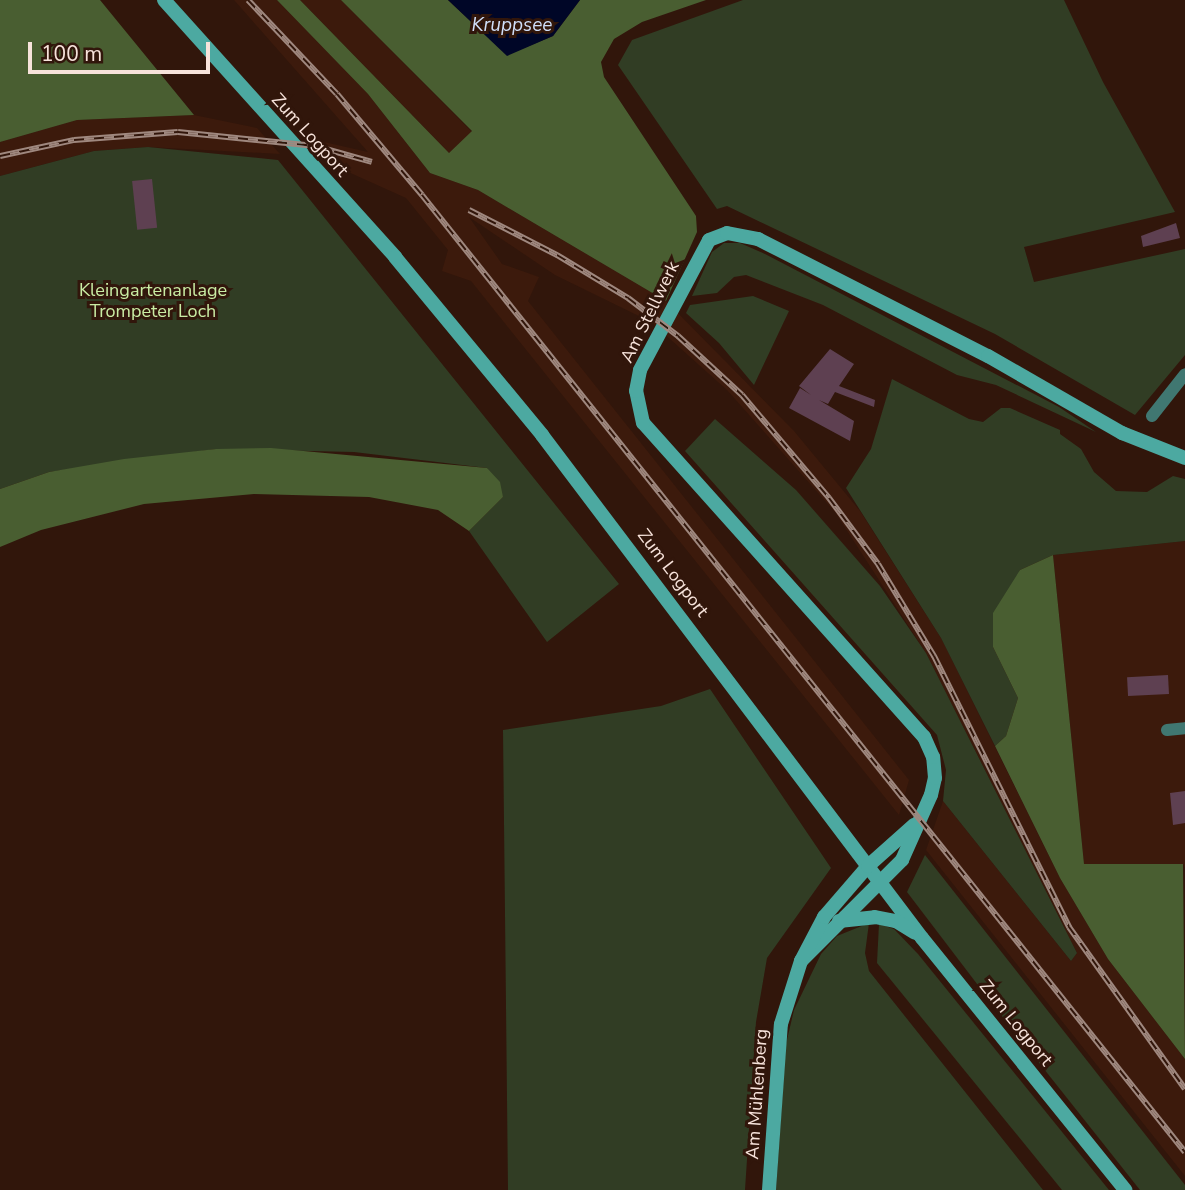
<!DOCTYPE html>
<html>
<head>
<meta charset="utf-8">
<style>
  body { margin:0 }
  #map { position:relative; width:1185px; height:1190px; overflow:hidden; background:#31160b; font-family:"Nunito Sans",sans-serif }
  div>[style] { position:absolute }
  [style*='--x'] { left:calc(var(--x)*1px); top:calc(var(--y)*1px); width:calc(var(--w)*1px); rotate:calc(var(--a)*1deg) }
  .built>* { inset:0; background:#3c1a0c }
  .green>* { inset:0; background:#313d24 }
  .forest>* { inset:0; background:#495e31 }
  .water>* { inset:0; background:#000627 }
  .building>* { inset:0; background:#5e4051; transform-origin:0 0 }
  .street>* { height:12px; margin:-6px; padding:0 6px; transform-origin:6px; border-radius:6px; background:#407771 }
  .secondary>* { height:14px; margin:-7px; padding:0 7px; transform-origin:7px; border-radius:7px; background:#4ca9a1 }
  .rail>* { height:6px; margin-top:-3px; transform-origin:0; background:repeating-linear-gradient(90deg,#31160b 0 10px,#9f887f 0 20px); box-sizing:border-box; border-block:2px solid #9f887f }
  span { translate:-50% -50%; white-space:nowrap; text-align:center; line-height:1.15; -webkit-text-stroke:6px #31160b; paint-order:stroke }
  .street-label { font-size:18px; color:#f7e3db }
  .park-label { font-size:18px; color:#c9eca4 }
  .water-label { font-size:19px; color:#cfdef9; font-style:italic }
  .scale { position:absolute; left:28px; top:42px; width:182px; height:32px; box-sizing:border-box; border:4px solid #f7e3db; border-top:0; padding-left:9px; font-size:21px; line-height:24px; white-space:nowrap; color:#f7e3db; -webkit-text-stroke:5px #31160b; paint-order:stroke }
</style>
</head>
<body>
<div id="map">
  <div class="built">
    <i style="clip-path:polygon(234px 0,277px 0,368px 94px,430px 173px,478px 190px,666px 301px,794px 431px,860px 511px,941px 638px,1060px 878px,1108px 959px,1185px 1059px,1185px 1176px,926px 850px,943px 801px,1071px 961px,1077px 953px,926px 653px,835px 512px,727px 390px,651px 322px,555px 275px,469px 217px,502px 264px,539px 277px,528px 301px,909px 780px,899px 815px,471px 281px,442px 271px,448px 250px,406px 198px,326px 162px,302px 137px,368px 152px)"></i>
    <i style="clip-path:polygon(300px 0,341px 0,472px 132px,449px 153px)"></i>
    <i style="clip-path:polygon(194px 115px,257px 128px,280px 154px,148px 147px,94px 151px,0 176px,0 142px,77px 120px)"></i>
    <i style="clip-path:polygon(1185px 541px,1185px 868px,1183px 864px,1084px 864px,1053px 555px)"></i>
  </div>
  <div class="green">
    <i style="clip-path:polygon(743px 0,1064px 0,1103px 82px,1175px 212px,1024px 247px,1034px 282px,1185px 249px,1185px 355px,1135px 415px,995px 334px,727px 206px,717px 209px,618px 65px,632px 40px)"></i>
    <i style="clip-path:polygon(148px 147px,278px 160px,619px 584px,547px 642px,469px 531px,503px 497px,487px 468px,354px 452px,216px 449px,49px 472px,0 489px,0 176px,94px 151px)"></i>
    <i style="clip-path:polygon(724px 243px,740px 243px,765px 254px,1059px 407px,1096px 432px,996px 385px,957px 375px,823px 305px,746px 275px,734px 277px,717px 293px,692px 296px,712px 252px)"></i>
    <i style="clip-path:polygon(753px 296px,789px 311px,754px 385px,719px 343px,686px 313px,690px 305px)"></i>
    <i style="clip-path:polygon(892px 379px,969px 419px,983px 422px,1001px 408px,1010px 408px,1060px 430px,1060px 434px,1081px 449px,1094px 472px,1116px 491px,1147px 492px,1173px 476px,1185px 479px,1185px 541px,1053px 555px,1020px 570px,993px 647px,1018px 698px,1006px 736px,995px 746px,941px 638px,846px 488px,871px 449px)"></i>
    <i style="clip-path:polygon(715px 419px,796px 490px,880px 586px,926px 653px,1077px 953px,1071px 961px,943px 801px,946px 770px,937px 735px,685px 451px)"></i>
    <i style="clip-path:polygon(710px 689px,831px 868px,767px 958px,756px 1022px,745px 1190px,508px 1190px,503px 730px,661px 706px)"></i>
    <i style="clip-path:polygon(925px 855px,1185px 1185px,1185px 1190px,1140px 1190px,990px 1001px,907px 892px)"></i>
    <i style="clip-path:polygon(869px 923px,865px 953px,869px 971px,1043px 1190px,776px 1190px,786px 1044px,794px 1010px,821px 954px,837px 936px)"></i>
    <i style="clip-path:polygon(879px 924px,894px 929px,918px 954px,1109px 1190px,1062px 1190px,877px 963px)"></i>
  </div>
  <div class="forest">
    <i style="clip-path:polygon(0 0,100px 0,194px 115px,77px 120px,0 142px)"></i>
    <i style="clip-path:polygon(277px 0,300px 0,449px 153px,472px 131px,341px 0,448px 0,507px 55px,553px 36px,580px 0,706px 0,642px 22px,614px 39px,601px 62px,604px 77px,696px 216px,697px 232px,666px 301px,478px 190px,430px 173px,368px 94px)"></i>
    <i style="clip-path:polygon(271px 448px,487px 468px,500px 482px,503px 497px,469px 531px,438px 510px,369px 497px,254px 494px,144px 504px,41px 530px,0 547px,0 489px,49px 472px,124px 459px,216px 449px)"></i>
    <i style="clip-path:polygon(1053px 555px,1084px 864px,1183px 864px,1185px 1059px,1108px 959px,1060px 878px,995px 746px,1006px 736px,1018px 698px,993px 647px,993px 613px,1020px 570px)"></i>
  </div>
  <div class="water">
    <i style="clip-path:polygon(448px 0,580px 0,553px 36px,507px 56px)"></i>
  </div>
  <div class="building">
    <i style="left:152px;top:179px;width:49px;height:20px;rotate:84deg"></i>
    <i style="clip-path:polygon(1176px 223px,1180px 238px,1143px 247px,1141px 236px)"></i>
    <i style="clip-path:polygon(830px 349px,854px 364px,839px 386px,875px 400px,874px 407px,835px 392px,828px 404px,819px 400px,854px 421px,850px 441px,789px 408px,800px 388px,811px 395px,799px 386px)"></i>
    <i style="left:1168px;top:675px;width:19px;height:41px;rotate:87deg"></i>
    <i style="clip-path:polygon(1185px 791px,1185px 823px,1173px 825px,1170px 793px)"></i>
  </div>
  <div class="street">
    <i style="--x:1152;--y:416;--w:53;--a:-51.8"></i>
    <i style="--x:1167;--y:730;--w:18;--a:-6"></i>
  </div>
  <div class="secondary">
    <i style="--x:164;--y:0;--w:346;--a:48"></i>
    <i style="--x:395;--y:257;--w:231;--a:50.4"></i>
    <i style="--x:542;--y:435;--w:630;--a:52.93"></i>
    <i style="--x:922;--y:938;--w:324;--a:51.1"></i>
    <i style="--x:839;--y:921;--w:36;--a:-6"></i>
    <i style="--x:875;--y:917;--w:21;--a:11"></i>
    <i style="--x:896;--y:921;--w:22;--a:32"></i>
    <i style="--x:801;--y:961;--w:143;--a:-45"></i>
    <i style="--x:902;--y:860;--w:71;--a:-66"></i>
    <i style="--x:931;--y:795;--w:17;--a:-77"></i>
    <i style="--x:935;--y:778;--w:21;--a:-95"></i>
    <i style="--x:933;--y:757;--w:22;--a:-114"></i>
    <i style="--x:924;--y:737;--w:421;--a:-131.8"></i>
    <i style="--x:643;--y:423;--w:33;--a:-102"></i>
    <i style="--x:636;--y:391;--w:21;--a:-79"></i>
    <i style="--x:640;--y:370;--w:147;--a:-62"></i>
    <i style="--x:709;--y:240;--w:19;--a:-21"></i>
    <i style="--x:727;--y:233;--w:32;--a:11"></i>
    <i style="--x:758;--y:239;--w:258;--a:27"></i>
    <i style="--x:988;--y:356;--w:155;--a:29.9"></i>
    <i style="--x:1122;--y:433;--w:68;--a:21.6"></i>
    <i style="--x:769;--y:1190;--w:166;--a:-85.9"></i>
    <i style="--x:781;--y:1024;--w:66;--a:-72.4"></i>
    <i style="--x:801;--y:961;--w:50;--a:-62.4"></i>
    <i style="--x:824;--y:917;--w:67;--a:-49.2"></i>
    <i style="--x:868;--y:866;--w:62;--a:-41.7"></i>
  </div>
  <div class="rail">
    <i style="--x:248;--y:0;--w:129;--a:46.6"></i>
    <i style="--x:337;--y:94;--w:132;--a:49.9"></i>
    <i style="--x:422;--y:195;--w:1224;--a:51.44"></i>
    <i style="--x:0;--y:156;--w:76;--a:-12.2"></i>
    <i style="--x:74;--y:140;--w:104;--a:-4.4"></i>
    <i style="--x:178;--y:132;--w:138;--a:5.8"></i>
    <i style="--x:315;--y:146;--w:59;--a:15.7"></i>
    <i style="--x:469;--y:210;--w:99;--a:27.1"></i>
    <i style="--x:557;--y:255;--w:83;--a:31.2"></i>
    <i style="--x:628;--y:298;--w:63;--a:37.2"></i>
    <i style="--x:678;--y:336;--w:87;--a:42.7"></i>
    <i style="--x:742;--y:395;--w:135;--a:49.8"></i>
    <i style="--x:829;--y:498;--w:82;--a:53.4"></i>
    <i style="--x:878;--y:564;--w:108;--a:58.7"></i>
    <i style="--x:934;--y:656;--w:303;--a:63.5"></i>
    <i style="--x:1069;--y:927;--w:199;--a:54.4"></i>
  </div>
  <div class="street-label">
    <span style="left:310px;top:135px;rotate:48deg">Zum Logport</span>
    <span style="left:650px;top:312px;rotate:-64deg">Am Stellwerk</span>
    <span style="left:673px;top:573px;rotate:53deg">Zum Logport</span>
    <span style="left:1016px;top:1023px;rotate:51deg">Zum Logport</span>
    <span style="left:757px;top:1094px;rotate:-86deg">Am Mühlenberg</span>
  </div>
  <div class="park-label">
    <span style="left:153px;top:301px">Kleingartenanlage<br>Trompeter Loch</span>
  </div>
  <div class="water-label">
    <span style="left:512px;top:26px">Kruppsee</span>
  </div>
  <div class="scale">100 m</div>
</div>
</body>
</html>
